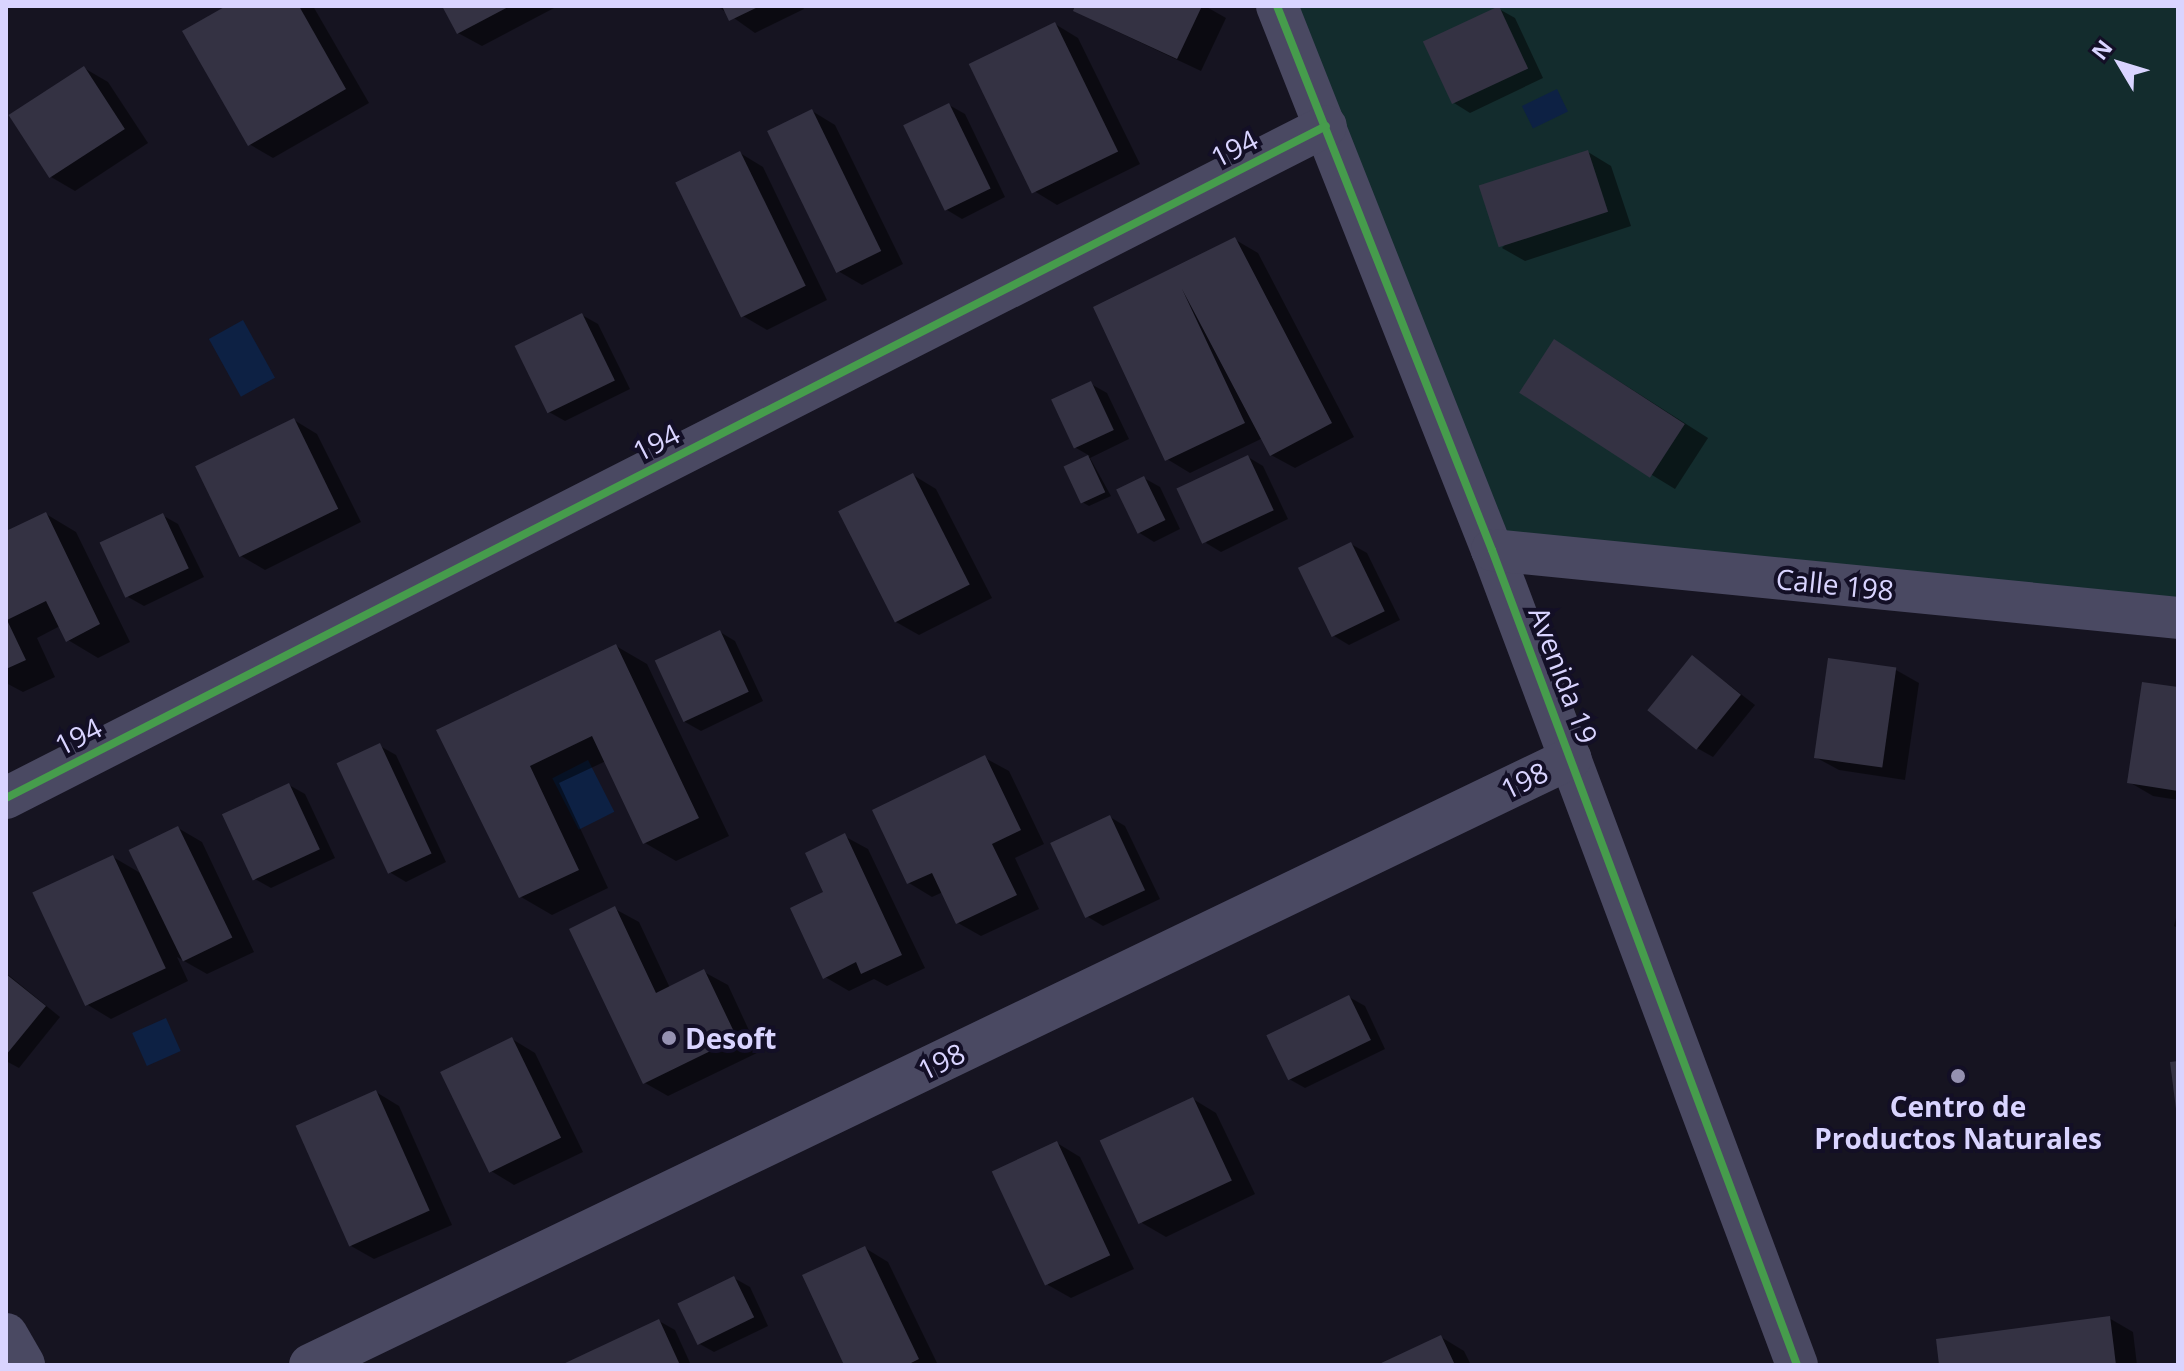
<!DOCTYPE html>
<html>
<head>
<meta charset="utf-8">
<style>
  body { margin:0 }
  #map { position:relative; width:2184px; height:1371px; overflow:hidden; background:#161421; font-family:"Open Sans",sans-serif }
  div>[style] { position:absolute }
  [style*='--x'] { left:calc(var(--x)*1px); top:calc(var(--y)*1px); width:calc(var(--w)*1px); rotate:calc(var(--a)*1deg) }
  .green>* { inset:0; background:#132c2d }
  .water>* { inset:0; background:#0d2144; transform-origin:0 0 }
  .shadow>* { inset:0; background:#0007 }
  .building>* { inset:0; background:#343243; transform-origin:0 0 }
  .minor>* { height:42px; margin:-21px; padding:0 21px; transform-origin:21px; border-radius:21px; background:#4a4962 }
  .tertiary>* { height:44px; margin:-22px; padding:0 22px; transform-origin:22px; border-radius:22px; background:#4a4962 }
  .cycleway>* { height:8px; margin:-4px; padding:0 4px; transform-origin:4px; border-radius:4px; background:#469c4c }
  .dots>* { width:22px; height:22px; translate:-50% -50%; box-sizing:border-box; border:4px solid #130f26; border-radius:50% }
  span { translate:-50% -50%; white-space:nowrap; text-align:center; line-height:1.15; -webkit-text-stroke:8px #130f26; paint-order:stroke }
  .street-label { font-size:28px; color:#d9d4ff }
  .poi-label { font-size:28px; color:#d9d4ff; font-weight:700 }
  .left { translate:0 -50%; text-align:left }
  .frame { position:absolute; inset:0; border:8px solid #d9d4ff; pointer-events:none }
  .north { position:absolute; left:2080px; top:24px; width:80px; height:80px; -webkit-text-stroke:6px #130f26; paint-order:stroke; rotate:308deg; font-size:22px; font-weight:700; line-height:32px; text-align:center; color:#d9d4ff }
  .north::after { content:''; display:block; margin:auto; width:28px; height:36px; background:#d9d4ff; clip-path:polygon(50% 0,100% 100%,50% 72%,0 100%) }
</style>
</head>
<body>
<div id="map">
  <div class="green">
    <i style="clip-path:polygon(1277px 6px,2178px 6px,2178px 618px,1492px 550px)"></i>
  </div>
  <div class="water">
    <i style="left:1557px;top:89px;width:25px;height:39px;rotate:64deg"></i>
    <i style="left:243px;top:320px;width:66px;height:39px;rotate:61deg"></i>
    <i style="left:588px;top:760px;width:58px;height:40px;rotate:63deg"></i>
    <i style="left:166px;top:1018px;width:36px;height:37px;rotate:66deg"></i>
  </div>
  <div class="shadow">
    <i style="clip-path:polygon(230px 6px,313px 6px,369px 103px,273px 158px,249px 144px)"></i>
    <i style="clip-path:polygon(444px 6px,556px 6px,556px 7px,482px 46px,458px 33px)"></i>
    <i style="clip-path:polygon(717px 6px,802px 6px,804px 9px,755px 33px)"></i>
    <i style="clip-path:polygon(1077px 6px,1205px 6px,1226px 18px,1201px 71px,1099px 23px,1075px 10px)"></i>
    <i style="clip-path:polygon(1499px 9px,1515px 18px,1543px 78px,1470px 113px,1454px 103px)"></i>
    <i style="clip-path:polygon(1055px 24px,1078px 38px,1140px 164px,1057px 205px,1034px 191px)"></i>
    <i style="clip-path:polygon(84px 68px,108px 82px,148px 143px,75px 191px,51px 177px)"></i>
    <i style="clip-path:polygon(949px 105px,965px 114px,1005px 197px,962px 219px,947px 210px)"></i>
    <i style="clip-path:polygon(812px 111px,835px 125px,903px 264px,862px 285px,838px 271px)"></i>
    <i style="clip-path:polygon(1588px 152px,1611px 166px,1631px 226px,1525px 261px,1502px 248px)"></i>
    <i style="clip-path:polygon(740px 153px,763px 167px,827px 300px,767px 330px,743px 316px)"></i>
    <i style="clip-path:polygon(1234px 239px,1258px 253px,1354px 437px,1295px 468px,1271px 455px,1263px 438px,1190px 473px,1167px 459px,1096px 308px)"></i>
    <i style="clip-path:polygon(582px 315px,598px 324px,630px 389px,565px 421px,549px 412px)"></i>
    <i style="clip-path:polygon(1578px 355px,1708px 438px,1675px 489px,1652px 475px)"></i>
    <i style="clip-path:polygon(1091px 384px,1107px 393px,1129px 439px,1090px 458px,1111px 496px,1089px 506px,1082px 502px,1066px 468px,1090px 456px,1076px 448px)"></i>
    <i style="clip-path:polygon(294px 420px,317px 434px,361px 522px,265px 570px,241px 556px)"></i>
    <i style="clip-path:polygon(1248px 457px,1263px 466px,1288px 519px,1221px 552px,1206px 543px)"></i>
    <i style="clip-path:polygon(913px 475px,936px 489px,992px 598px,919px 635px,896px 622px)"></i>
    <i style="clip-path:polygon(1144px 478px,1160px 487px,1180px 529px,1154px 542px,1138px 532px)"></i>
    <i style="clip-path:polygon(46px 514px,76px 532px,130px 642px,98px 658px,68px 640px,60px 626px,37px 638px,55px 677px,23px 692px,6px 683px,6px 533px)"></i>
    <i style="clip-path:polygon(162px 515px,178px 524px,204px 577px,144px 606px,128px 597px)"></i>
    <i style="clip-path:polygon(1351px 544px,1367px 553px,1400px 620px,1349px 645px,1334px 636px)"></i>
    <i style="clip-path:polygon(720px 632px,735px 641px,763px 701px,701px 731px,685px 722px)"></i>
    <i style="clip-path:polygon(616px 646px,647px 664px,729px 836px,676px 861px,645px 843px,606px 761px,559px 783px,608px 888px,552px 915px,521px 897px,439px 731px)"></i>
    <i style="clip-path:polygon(1693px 657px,1755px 705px,1713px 757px,1697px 748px)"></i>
    <i style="clip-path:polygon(1896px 670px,1919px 683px,1905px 780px,1839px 770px,1815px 757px)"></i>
    <i style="clip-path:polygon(2178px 689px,2178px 800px,2153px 796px,2129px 782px)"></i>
    <i style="clip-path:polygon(380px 746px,396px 755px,446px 862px,406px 882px,391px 873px)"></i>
    <i style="clip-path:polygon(985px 758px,1009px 771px,1044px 844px,1015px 858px,1039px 909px,981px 936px,958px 923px,943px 892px,932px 897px,909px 883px)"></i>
    <i style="clip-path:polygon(289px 785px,305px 794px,335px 858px,271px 888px,255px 879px)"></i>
    <i style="clip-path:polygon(1110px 817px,1125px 826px,1160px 899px,1103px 926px,1088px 917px)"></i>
    <i style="clip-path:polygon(178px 828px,202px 842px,254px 952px,207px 974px,177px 957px,188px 981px,111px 1019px,88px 1005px,113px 857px,142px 874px)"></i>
    <i style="clip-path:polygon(844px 836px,868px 849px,925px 968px,887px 986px,874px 979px,849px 991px,825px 977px,826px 893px)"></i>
    <i style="clip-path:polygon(615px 909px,639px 922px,670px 988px,704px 972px,728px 985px,759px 1052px,668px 1096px,645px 1083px)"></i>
    <i style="clip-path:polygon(2178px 910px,2178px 928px,2174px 926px)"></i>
    <i style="clip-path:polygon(6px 973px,60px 1017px,19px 1068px,6px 1061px)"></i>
    <i style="clip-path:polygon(1349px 997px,1365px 1006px,1385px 1049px,1305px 1088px,1289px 1079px)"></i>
    <i style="clip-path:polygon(512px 1039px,535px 1053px,583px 1152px,514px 1185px,491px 1171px)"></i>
    <i style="clip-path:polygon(376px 1092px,399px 1106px,452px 1225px,374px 1259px,351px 1246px)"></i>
    <i style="clip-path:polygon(1193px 1099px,1216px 1113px,1255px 1194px,1166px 1237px,1142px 1223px)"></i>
    <i style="clip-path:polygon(1057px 1143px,1080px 1157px,1134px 1269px,1071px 1298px,1048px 1285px)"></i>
    <i style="clip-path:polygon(865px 1248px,888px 1262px,938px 1365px,846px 1365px)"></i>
    <i style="clip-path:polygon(734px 1278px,750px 1287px,768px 1326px,714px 1352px,698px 1343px)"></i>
    <i style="clip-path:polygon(2109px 1318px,2133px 1332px,2137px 1365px,1941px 1365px)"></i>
    <i style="clip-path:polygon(659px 1321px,675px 1330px,691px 1365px,566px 1365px)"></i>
    <i style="clip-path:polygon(1441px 1337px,1464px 1351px,1471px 1365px,1382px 1365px)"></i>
  </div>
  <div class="building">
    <i style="clip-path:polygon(226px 6px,299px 6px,346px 89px,248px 146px,182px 31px)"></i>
    <i style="clip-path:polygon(442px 6px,510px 6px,457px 34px)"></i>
    <i style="clip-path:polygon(722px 6px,760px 6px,729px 21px)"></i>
    <i style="clip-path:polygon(1075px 6px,1202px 6px,1177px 59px,1073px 11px)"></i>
    <i style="left:1499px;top:6px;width:69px;height:84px;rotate:65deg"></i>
    <i style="left:1055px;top:22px;width:144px;height:96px;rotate:64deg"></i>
    <i style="left:84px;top:66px;width:75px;height:90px;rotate:57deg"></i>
    <i style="left:949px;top:103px;width:95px;height:51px;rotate:64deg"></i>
    <i style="left:812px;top:109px;width:158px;height:50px;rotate:64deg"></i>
    <i style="left:1588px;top:150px;width:65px;height:115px;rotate:72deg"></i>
    <i style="left:740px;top:151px;width:150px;height:72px;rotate:64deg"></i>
    <i style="clip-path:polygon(1235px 237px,1332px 423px,1270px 456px,1182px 289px,1245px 423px,1165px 461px,1093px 307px)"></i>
    <i style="left:582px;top:313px;width:75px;height:75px;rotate:64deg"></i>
    <i style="left:1554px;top:339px;width:156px;height:64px;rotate:33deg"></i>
    <i style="left:1091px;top:381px;width:54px;height:44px;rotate:65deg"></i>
    <i style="left:294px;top:418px;width:101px;height:110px;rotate:64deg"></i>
    <i style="left:1088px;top:455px;width:41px;height:27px;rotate:65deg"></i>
    <i style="left:1248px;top:455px;width:61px;height:79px;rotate:65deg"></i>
    <i style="left:913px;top:473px;width:125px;height:84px;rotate:63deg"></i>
    <i style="left:1144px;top:476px;width:49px;height:31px;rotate:64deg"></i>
    <i style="clip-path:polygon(46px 512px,100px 624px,66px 642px,46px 601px,7px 620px,26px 660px,6px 669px,6px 531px)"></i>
    <i style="left:163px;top:513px;width:61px;height:70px;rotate:65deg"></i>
    <i style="left:1351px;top:542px;width:77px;height:59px;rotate:64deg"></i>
    <i style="left:720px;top:630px;width:68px;height:72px;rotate:65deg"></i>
    <i style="clip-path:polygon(616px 644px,699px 818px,643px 844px,592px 736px,530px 766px,579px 870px,519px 898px,436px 730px)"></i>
    <i style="left:1692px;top:655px;width:63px;height:71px;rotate:39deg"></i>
    <i style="left:1828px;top:658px;width:69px;height:101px;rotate:8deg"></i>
    <i style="clip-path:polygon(2142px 682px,2178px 687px,2178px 791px,2127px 783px)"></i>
    <i style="left:380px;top:743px;width:122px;height:48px;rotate:65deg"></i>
    <i style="clip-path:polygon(985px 755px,1021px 830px,992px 844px,1017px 895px,956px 924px,932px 873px,907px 884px,872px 810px)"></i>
    <i style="left:289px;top:783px;width:73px;height:74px;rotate:65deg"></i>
    <i style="left:1110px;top:815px;width:83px;height:66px;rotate:65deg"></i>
    <i style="left:178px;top:826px;width:124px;height:55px;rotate:64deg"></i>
    <i style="clip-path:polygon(845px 833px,902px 955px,861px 974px,856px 962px,823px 979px,790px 908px,823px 892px,805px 853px)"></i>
    <i style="left:113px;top:855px;width:125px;height:89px;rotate:65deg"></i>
    <i style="clip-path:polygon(615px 906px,656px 993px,704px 969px,737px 1038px,643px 1084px,569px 929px)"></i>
    <i style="clip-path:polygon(6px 974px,46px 1006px,6px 1055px)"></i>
    <i style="left:1349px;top:995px;width:50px;height:92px;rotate:64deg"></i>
    <i style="left:512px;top:1037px;width:112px;height:80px;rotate:64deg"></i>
    <i style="clip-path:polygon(2178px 1061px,2178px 1109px,2176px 1109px,2170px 1062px)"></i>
    <i style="left:376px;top:1090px;width:132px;height:88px;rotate:66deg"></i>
    <i style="left:1193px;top:1097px;width:92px;height:103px;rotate:65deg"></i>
    <i style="left:1057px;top:1141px;width:126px;height:72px;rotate:65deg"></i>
    <i style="clip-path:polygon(865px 1246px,919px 1359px,907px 1365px,844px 1365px,802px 1275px)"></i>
    <i style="left:734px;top:1276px;width:46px;height:63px;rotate:64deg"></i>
    <i style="clip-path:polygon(2110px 1316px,2116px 1365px,1939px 1365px,1936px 1339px)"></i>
    <i style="clip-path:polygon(659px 1319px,680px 1365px,561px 1365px)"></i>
    <i style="clip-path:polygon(1441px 1335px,1455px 1365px,1377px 1365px)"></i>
  </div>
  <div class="minor">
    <i style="--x:1277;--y:6;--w:585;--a:68.44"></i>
    <i style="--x:1492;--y:550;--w:870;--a:69.48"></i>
    <i style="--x:1492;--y:550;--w:689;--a:5.66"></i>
    <i style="--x:6;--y:798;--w:1481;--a:-26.98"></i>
    <i style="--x:310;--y:1365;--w:1399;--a:-25.7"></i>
  </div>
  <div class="tertiary">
    <i style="--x:6;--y:1335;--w:34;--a:60"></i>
  </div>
  <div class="cycleway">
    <i style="--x:1277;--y:6;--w:585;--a:68.44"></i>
    <i style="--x:1492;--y:550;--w:870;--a:69.48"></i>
    <i style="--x:6;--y:798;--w:1481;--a:-26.98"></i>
  </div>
  <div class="dots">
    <i style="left:669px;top:1038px;background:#9591b1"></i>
    <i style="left:1958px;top:1076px;background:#9591b1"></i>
  </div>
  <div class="street-label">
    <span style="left:1234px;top:148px;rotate:-27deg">194</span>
    <span style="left:656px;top:442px;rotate:-27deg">194</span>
    <span style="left:1835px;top:584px;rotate:6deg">Calle 198</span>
    <span style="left:1564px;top:675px;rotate:69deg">Avenida 19</span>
    <span style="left:78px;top:736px;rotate:-27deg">194</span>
    <span style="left:1524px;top:780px;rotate:-26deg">198</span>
    <span style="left:941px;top:1061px;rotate:-26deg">198</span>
  </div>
  <div class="poi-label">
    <span class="left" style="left:685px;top:1038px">Desoft</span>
    <span style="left:1958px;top:1122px">Centro de<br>Productos Naturales</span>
  </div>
  <div class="frame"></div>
  <div class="north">N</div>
</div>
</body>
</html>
